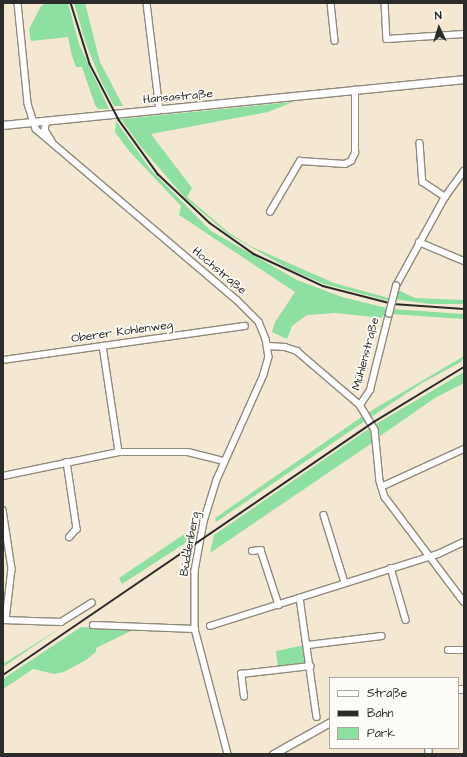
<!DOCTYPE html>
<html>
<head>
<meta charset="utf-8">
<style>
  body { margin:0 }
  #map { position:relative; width:467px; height:757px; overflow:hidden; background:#f5e8d2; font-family:"Architects Daughter",sans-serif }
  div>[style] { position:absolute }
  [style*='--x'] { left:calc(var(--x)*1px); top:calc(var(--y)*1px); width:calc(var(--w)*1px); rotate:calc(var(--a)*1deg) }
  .green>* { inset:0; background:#8de0a1; transform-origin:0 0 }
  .roads { filter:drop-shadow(1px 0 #908a7e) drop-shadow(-1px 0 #908a7e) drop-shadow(0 1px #908a7e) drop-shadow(0 -1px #908a7e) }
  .minor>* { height:5.5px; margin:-2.75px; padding:0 2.75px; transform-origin:2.75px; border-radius:2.75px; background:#fff }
  .major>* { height:7px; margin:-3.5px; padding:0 3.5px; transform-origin:3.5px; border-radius:3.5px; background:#fff }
  .rail>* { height:1.5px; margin:-0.75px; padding:0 0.75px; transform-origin:0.75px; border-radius:0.75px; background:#2b2b2b }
  .bridges { filter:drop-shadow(1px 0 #908a7e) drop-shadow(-1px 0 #908a7e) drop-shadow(0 1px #908a7e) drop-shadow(0 -1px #908a7e) }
  .minor-bridge>* { height:5.5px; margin:-2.75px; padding:0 2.75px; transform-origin:2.75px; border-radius:2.75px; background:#fff }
  span { translate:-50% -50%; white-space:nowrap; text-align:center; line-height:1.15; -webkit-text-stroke:3.5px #fdfcf7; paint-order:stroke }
  .street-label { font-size:12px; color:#2b2b2b }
  .frame { position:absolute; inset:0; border:4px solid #2b2b2b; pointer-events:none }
  .legend { position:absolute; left:329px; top:677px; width:130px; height:72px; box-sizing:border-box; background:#fdfcf7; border:1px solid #a9a8a5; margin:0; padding:5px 7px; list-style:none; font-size:12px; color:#2b2b2b }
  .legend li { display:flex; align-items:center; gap:8px; height:20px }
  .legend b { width:20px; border:1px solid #a9a8a5 }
  .north { position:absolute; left:419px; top:8px; width:40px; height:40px; -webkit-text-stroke:3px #fdfcf7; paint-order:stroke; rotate:356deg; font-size:11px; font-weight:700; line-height:16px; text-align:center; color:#2b2b2b }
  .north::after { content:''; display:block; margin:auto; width:14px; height:18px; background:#2b2b2b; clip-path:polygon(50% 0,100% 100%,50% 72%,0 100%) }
</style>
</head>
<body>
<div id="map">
  <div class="green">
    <i style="clip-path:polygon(46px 3px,68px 3px,79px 44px,109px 109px,98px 109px,95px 105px,82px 67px,76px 67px,72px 56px,68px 37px,31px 41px,29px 29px,41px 6px)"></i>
    <i style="clip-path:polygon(74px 3px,85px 3px,100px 62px,123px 106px,114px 106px,101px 81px,85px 41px)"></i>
    <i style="clip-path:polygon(293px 102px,268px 112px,151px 134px,192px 188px,187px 197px,228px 232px,250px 246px,334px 283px,389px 298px,389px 301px,324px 284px,289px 269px,228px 234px,185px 198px,141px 147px,121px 119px)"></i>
    <i style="clip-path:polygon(116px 121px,151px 170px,211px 231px,297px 280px,342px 297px,387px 308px,386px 313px,381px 318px,336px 313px,307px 315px,292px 326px,287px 339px,272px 332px,275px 322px,295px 292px,179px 215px,181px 206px,129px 151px,115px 132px)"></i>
    <i style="clip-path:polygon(396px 289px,415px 298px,464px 300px,464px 304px,430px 304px,393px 299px)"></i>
    <i style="left:391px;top:309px;width:73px;height:5px;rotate:4deg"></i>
    <i style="clip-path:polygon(464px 356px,461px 362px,422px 383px,371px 417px,369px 412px)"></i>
    <i style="clip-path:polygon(464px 372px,464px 383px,435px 398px,380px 436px,376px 424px)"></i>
    <i style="clip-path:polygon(363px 416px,365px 421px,216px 522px,215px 518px)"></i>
    <i style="clip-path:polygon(370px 428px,372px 443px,210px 553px,214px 535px)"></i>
    <i style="clip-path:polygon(186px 533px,187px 542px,122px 584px,119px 578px)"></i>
    <i style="clip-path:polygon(62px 627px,3px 667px,3px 664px)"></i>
    <i style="clip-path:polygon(81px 627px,133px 630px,96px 648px,96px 652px,86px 660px,64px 672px,54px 674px,33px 669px,3px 689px,3px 679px)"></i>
    <i style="clip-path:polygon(305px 645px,305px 663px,278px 667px,276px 651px)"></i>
  </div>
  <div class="roads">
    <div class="minor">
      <i style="--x:18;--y:3;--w:101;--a:84.3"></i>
      <i style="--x:28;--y:104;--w:26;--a:72"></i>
      <i style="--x:36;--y:129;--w:264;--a:40.4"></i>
      <i style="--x:237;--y:300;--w:31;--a:45"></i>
      <i style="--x:259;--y:322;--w:18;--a:68"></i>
      <i style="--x:266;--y:339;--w:18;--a:81"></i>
      <i style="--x:269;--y:357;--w:19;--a:106"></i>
      <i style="--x:264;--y:375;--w:115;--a:114.1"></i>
      <i style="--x:217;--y:480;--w:44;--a:107.2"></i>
      <i style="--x:204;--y:522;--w:50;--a:100.4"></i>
      <i style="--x:195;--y:571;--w:58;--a:90"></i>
      <i style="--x:195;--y:629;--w:129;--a:75.2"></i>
      <i style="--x:147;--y:3;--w:108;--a:83.1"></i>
      <i style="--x:331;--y:3;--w:38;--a:84"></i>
      <i style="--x:385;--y:3;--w:36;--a:87"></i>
      <i style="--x:387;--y:39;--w:77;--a:-3.7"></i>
      <i style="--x:47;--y:121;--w:9;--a:103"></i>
      <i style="--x:45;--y:130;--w:13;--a:58"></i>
      <i style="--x:420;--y:143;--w:39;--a:86"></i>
      <i style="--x:423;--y:182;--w:27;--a:34"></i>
      <i style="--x:270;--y:212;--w:59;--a:-59.5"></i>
      <i style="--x:300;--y:161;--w:45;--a:3.8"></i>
      <i style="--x:345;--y:164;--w:7;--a:-27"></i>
      <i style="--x:351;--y:161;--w:9;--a:-63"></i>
      <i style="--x:355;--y:153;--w:63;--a:-90"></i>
      <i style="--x:419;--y:242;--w:49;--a:22.9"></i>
      <i style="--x:396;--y:286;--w:102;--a:-61.2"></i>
      <i style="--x:445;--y:197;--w:32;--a:-54"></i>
      <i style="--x:103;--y:346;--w:107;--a:81.4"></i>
      <i style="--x:268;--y:346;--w:17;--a:3"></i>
      <i style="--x:285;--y:347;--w:13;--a:18"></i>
      <i style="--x:297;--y:351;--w:83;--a:40.6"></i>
      <i style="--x:360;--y:405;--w:29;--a:59"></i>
      <i style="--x:375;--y:430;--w:51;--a:84.4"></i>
      <i style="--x:380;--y:481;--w:17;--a:73"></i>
      <i style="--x:385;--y:497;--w:131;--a:53"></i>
      <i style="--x:3;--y:360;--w:244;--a:-8"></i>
      <i style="--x:360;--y:405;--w:18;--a:-56"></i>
      <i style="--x:370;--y:390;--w:78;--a:-76"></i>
      <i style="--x:67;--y:462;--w:68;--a:81.5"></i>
      <i style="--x:77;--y:529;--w:11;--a:131"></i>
      <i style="--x:3;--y:476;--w:118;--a:-11.7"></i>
      <i style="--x:119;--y:452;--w:69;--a:0"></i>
      <i style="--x:188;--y:452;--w:37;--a:14"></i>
      <i style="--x:381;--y:487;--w:91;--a:-24.6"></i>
      <i style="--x:3;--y:510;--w:60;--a:81.3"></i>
      <i style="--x:12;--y:569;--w:51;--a:96.7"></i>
      <i style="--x:324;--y:515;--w:71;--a:72.8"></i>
      <i style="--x:252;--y:551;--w:9;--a:-6"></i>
      <i style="--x:261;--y:550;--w:58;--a:71.9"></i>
      <i style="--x:391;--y:568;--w:54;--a:73.9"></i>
      <i style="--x:300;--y:598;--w:120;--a:81.9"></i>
      <i style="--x:3;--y:620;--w:58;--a:2"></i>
      <i style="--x:61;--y:622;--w:36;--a:-32"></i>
      <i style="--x:93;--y:625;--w:102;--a:2.2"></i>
      <i style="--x:210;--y:626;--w:239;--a:-17.5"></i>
      <i style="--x:438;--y:554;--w:29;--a:-25"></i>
      <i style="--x:308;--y:645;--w:74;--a:-7"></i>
      <i style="--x:448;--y:650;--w:16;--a:0"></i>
      <i style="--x:244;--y:697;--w:23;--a:-97"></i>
      <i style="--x:241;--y:674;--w:70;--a:-6.5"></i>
      <i style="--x:429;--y:748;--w:6;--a:90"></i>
    </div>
    <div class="major">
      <i style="--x:3;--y:125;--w:463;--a:-5.7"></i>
      <i style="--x:458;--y:689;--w:6;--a:0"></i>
      <i style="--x:273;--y:754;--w:65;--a:-29.3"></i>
    </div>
  </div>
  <div class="rail">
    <i style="--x:71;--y:3;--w:64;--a:72.7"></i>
    <i style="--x:90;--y:64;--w:63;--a:62.6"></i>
    <i style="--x:119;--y:120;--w:67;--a:54.2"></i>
    <i style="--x:158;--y:174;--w:71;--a:43.3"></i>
    <i style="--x:210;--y:223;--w:54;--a:35.2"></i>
    <i style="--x:254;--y:254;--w:76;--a:24.9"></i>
    <i style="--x:323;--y:286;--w:72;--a:14.4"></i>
    <i style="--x:393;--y:304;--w:71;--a:4"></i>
    <i style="--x:3;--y:675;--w:449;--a:-34.3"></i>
    <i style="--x:374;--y:422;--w:105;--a:-31.4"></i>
  </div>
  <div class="bridges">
    <div class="minor-bridge">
      <i style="--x:389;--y:314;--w:29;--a:-76"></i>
    </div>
  </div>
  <div class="street-label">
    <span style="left:178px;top:97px;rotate:-5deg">Hansastraße</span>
    <span style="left:219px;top:271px;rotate:40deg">Hochstraße</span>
    <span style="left:122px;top:332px;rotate:-8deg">Oberer Kohlenweg</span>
    <span style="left:366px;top:354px;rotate:-75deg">Mühlenstraße</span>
    <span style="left:190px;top:544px;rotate:-80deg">Büddenberg</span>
  </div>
  <div class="frame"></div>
  <ul class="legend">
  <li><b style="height:5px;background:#fff"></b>Straße</li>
  <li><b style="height:5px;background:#2b2b2b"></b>Bahn</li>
  <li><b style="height:11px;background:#8de0a1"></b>Park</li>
  </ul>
  <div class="north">N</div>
</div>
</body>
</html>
